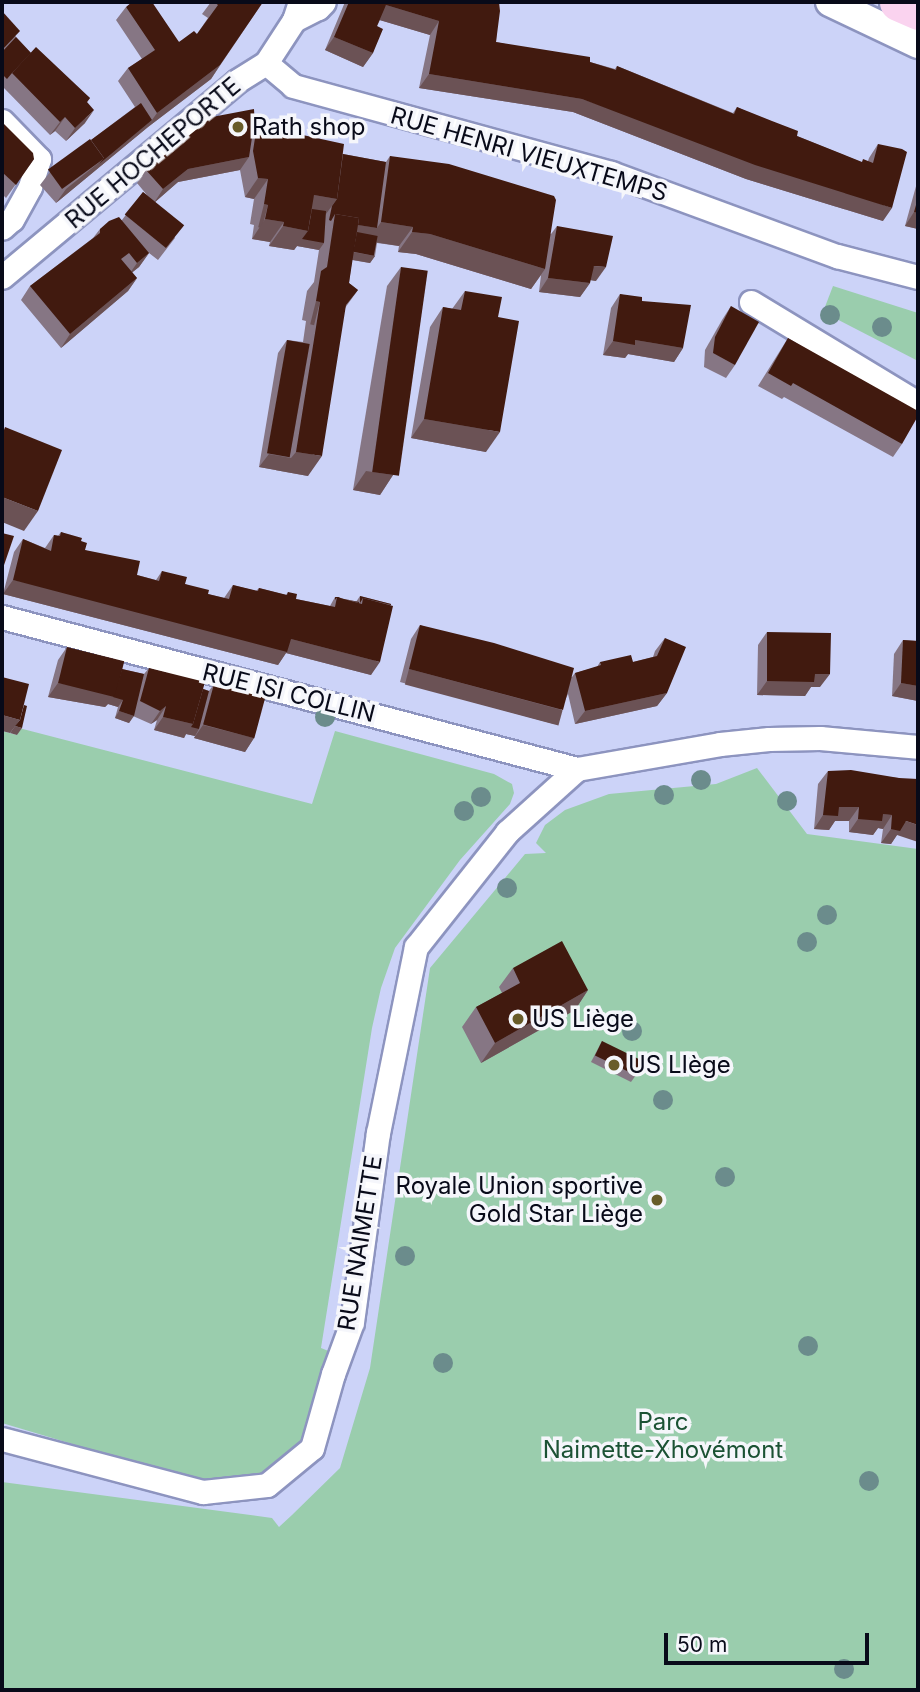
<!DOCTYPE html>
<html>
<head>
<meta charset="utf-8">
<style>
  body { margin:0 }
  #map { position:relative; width:920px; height:1692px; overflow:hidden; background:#ccd3f8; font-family:Inter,sans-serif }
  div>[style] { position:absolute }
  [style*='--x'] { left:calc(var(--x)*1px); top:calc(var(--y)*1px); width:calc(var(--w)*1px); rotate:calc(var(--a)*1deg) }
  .green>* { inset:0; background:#9acdad }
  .roads { filter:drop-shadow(2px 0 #8d94bf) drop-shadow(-2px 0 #8d94bf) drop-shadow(0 2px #8d94bf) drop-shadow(0 -2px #8d94bf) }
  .minor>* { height:23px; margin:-11.5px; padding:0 11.5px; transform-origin:11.5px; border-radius:11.5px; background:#fff }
  .tertiary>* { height:28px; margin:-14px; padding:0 14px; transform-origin:14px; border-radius:14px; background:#fff }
  .primary>* { height:37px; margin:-18.5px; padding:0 18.5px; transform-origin:18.5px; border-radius:18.5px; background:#fad3ef }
  .trees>* { width:20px; height:20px; margin:-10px; border-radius:50%; background:#6b8c8c }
  .wall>* { inset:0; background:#867684 }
  .shaded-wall>* { inset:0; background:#6b5255; transform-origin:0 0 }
  .building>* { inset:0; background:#411a0f; transform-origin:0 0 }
  .dots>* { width:19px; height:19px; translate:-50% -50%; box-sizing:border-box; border:4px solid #f5f6fb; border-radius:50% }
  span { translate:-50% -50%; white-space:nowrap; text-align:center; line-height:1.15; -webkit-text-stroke:7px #f5f6fb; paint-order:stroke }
  .poi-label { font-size:24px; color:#080a19 }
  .left { translate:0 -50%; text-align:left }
  .right { translate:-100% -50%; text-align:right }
  .street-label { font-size:24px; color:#080a19 }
  .park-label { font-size:24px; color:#1b5234 }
  .frame { position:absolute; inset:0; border:4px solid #080a19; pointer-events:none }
  .scale { position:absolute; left:664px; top:1633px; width:205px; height:32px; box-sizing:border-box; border:4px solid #080a19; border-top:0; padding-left:9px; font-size:21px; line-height:24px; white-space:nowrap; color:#080a19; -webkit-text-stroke:5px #f5f6fb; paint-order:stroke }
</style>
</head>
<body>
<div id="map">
  <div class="green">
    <i style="clip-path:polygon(833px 286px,918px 313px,918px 361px,823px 312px)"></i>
    <i style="clip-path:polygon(19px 728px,312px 804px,335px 731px,494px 774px,512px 784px,514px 793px,510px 804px,460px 860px,395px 948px,381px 988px,372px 1028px,321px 1348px,331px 1352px,316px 1411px,301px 1440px,286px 1457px,257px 1476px,224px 1481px,193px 1480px,2px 1423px,2px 731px,17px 735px)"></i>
    <i style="clip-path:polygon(757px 768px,807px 834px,918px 849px,918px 1690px,2px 1690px,2px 1482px,272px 1518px,279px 1527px,292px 1515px,340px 1468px,370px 1368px,430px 968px,525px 854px,546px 853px,536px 843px,545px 825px,565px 810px,609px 794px,716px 784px)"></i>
  </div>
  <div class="roads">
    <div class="minor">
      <i style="--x:294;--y:20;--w:27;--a:-27"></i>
      <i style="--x:318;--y:8;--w:8;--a:-45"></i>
      <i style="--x:266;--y:63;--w:35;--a:40"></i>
      <i style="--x:293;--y:86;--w:330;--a:15.3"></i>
      <i style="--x:611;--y:173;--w:241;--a:20.2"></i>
      <i style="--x:837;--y:256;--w:84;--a:14.5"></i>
      <i style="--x:2;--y:121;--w:53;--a:45.8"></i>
      <i style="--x:39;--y:159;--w:29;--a:108"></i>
      <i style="--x:30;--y:187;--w:37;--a:119"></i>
      <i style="--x:12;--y:219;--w:13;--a:138"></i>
      <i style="--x:2;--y:277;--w:306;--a:-39.8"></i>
      <i style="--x:237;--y:81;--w:34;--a:-32"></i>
      <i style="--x:266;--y:63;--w:51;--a:-56.9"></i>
      <i style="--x:294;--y:20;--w:19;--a:-72"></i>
      <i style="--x:751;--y:302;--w:195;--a:31.2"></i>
      <i style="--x:2;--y:617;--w:595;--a:14.81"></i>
      <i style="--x:577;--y:769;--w:145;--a:-9.9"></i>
      <i style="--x:720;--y:744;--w:49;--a:-5.8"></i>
      <i style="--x:769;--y:739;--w:51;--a:-1.1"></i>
      <i style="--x:820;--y:738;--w:98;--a:5.2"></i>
      <i style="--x:2;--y:1439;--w:208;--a:14.8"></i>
      <i style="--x:203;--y:1492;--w:64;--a:-6.2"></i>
      <i style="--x:267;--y:1485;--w:58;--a:-39.4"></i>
      <i style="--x:312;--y:1448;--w:77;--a:-74.2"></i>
      <i style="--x:333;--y:1374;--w:55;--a:-69.9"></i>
      <i style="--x:352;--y:1322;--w:191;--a:-82.2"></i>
      <i style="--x:378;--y:1133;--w:190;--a:-78.5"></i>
      <i style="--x:416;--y:947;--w:147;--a:-51.6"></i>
      <i style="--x:507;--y:832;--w:94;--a:-42"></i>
    </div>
    <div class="tertiary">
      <i style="--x:830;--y:2;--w:98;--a:25.5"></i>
    </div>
    <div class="primary">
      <i style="--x:898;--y:2;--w:22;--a:24"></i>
    </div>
  </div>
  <div class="trees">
    <i style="left:830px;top:315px"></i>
    <i style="left:882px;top:327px"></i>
    <i style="left:325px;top:717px"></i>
    <i style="left:701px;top:780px"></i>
    <i style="left:664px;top:795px"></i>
    <i style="left:481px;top:797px"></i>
    <i style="left:787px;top:801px"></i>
    <i style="left:464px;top:811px"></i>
    <i style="left:507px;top:888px"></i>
    <i style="left:827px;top:915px"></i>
    <i style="left:807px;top:942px"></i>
    <i style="left:632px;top:1031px"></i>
    <i style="left:663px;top:1100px"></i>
    <i style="left:725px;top:1177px"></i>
    <i style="left:405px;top:1256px"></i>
    <i style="left:808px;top:1346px"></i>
    <i style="left:443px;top:1363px"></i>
    <i style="left:869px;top:1481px"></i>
    <i style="left:844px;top:1669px"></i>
  </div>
  <div class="wall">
    <i style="clip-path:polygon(211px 2px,263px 2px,211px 79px,148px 127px,56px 203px,40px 185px,50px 172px,91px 140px,135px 107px,118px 81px,128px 68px,142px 59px,116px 20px,126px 7px,179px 42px,197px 34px,208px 18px,202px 14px)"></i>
    <i style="clip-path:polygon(345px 2px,499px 2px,496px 42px,590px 62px,615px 69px,617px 66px,733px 113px,737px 107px,797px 136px,861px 162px,868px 161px,869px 158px,878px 144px,883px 221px,746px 179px,573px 112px,419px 88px,430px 35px,380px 20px,377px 26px,373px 53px,363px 67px,325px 50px)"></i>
    <i style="clip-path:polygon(2px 12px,16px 37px,31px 53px,90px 98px,87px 102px,85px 123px,66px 141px,55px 131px,50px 135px,2px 86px)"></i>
    <i style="clip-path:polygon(2px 125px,34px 159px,6px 198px,2px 194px)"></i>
    <i style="clip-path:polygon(257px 125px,343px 154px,386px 162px,390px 156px,551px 234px,557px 226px,596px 281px,590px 280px,590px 283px,580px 297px,539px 292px,541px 275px,531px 289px,416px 254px,398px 252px,399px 246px,377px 243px,375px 256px,370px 263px,352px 260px,349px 283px,358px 290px,345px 308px,308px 476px,259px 467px,278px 353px,287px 340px,303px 342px,306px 321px,302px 320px,307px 291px,314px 282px,319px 250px,297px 246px,294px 250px,269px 246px,270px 242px,252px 239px,254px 225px,250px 224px,254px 199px,245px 197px,240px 170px,178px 182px,155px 202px,175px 238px,158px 260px,149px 253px,139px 267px,132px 272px,137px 278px,128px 291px,61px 348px,21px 300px,30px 286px,93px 238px,100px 229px,122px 220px,143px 192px,147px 195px,137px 183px,146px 170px,255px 127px)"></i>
    <i style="clip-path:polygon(918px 179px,918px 229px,905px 226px)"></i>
    <i style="clip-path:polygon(401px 267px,393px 475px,380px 495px,353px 490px,387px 286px)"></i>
    <i style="clip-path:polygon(465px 291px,498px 317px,486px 452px,411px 438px,430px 327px,443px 307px,452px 309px)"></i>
    <i style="clip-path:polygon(620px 294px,642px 301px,683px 348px,674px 362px,628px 354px,625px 358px,603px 355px,611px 308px)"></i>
    <i style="clip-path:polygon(731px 306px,735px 365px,726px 378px,704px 367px,705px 350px,722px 320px)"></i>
    <i style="clip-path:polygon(788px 338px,902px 444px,893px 457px,784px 397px,782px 399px,758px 386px)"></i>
    <i style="clip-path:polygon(61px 532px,81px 541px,85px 550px,137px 575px,156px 580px,162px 571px,185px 584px,208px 594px,224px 598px,233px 585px,256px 591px,259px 588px,286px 595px,288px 592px,296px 599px,330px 606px,335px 597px,356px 602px,360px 596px,391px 604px,371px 675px,286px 653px,278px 665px,3px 594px,14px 552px,23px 539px,45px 548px,54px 535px,58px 536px)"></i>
    <i style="clip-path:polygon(420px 625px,572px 677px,575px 673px,597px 667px,600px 662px,633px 662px,653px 657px,655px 651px,665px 638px,667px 693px,657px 706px,575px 724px,568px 694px,554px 724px,400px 682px,411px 639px)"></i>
    <i style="clip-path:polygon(767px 632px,820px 687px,811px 687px,805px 696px,757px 695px,758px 645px)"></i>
    <i style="clip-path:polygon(903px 640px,918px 641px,918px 701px,892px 696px,894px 654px)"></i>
    <i style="clip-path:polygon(67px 647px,122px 669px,144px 674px,149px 668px,209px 691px,214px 684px,254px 738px,245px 752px,194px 738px,195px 736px,186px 734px,184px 738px,154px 730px,157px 720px,151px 724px,133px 716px,129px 723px,115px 718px,118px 707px,108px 704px,105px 707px,48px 697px,58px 660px)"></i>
    <i style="clip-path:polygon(828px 771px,899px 778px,897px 835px,891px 844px,881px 843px,883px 829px,878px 828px,873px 835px,849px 832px,849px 821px,835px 821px,829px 830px,814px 829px,818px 784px)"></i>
    <i style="clip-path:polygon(513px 968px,588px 990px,575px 1010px,481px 1063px,462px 1027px,476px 1007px,502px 993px,499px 987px)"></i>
    <i style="clip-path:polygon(602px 1041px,636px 1075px,631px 1082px,591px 1062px)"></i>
  </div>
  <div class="shaded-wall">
    <i style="clip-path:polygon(386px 5px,439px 21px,430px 35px,376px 19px)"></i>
    <i style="clip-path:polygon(334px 37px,373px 53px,363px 67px,325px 50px)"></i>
    <i style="clip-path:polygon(220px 65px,211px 79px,148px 127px,56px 203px,66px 189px,152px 120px,157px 113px)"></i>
    <i style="clip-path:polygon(429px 74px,582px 99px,892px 208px,883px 221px,746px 179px,573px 112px,419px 88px)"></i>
    <i style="clip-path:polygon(94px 110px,85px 123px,66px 141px,75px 128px)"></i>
    <i style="clip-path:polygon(65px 117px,55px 131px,50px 135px,60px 122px)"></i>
    <i style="clip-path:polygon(249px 157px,240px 170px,178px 182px,154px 203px,163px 189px,188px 169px)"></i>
    <i style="clip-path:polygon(258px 178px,268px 179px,254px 199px,245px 197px)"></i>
    <i style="clip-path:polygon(314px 195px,337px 199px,323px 218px,304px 215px)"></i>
    <i style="left:264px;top:204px;width:4px;height:24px;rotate:14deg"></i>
    <i style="clip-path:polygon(914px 212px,918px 213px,918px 229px,905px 226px)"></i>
    <i style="clip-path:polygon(265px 219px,284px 222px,270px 242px,252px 239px)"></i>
    <i style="clip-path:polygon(334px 221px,377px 228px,381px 222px,413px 227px,399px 246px,349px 238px)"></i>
    <i style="clip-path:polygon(283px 226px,308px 231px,324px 243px,319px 250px,297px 246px,294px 250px,269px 246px)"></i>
    <i style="clip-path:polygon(412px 232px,430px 234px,545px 269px,531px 289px,416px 254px,398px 252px)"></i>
    <i style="clip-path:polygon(347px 251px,375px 256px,370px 263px,342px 258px)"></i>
    <i style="clip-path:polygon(149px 253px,139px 267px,128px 276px,137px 263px)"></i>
    <i style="clip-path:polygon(594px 266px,606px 267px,596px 281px,584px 279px)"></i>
    <i style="clip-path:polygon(137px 278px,128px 291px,61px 348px,70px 334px)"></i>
    <i style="clip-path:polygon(548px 278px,590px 283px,580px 297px,539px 292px)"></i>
    <i style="left:316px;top:301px;width:4px;height:24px;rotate:14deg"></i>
    <i style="clip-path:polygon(635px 340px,683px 348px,674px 362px,628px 354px,625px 358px,603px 355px,613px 341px)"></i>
    <i style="clip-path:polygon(424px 419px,500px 432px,486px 452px,411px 438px)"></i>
    <i style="clip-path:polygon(296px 452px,322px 456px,308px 476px,259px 467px,269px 454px,291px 458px)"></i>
    <i style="clip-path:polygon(366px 471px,393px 475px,380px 495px,353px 490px)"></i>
    <i style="clip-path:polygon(2px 497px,38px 511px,24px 531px,2px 522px)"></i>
    <i style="clip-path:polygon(13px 580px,291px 639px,380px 662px,371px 675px,286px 653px,278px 665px,3px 594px)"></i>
    <i style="left:409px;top:669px;width:159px;height:16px;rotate:15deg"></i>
    <i style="clip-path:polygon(815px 674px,830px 674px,820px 687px,811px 687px,805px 696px,757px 695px,767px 681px)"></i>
    <i style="clip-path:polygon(58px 683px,115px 694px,123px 700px,118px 707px,108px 704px,105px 707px,48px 697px)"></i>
    <i style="clip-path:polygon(901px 683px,918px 686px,918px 701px,892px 696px)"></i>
    <i style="clip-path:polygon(667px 693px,657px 706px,575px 724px,585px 711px)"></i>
    <i style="clip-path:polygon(166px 706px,157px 720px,151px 724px,160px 711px)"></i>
    <i style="clip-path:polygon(119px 711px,134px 716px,129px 723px,115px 718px)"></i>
    <i style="clip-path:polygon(2px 715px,20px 720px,10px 733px,2px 731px)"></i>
    <i style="clip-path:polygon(163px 717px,193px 724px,199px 729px,195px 736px,186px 734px,184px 738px,154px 730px)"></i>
    <i style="clip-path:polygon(203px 725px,254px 738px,245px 752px,194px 738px)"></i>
    <i style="clip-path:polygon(15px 726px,22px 728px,17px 735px,10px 733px)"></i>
    <i style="clip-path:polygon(839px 807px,859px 807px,849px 821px,835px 821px,829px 830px,814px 829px,823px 815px)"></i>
    <i style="clip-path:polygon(883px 814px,892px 815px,883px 829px,878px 828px,873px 835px,849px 832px,858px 819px)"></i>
    <i style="clip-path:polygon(906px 821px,918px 825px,918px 842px,897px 835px,891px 844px,881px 843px,891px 829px)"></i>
    <i style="clip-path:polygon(588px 990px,575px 1010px,481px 1063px,495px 1043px)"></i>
  </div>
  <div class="building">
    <i style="clip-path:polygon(132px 2px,152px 2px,179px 42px,194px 31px,197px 34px,218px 5px,214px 2px,263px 2px,220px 65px,157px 113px,128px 68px,155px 50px,126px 7px)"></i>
    <i style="clip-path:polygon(349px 2px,499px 2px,500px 11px,496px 42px,590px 57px,590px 62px,616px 70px,617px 66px,734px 114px,737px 107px,772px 121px,798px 131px,797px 136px,862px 162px,863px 159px,873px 163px,878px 144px,902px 149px,907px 152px,892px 208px,755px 165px,582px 99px,429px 74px,439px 21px,386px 5px,377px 26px,383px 29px,373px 53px,334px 37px)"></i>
    <i style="clip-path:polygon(2px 11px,20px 31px,2px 50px)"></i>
    <i style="clip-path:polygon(16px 37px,31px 53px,12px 73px,7px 79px,2px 74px,2px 52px)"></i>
    <i style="clip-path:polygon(36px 47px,90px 98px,87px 102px,94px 110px,75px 128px,65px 117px,60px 122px,12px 73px)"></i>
    <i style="clip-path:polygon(141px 103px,152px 120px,99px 164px,104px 158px,91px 140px)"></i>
    <i style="clip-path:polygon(254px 109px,255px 127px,253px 131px,249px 157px,188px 169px,163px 189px,146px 170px,212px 117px)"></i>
    <i style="clip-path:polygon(3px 123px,33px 153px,34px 159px,16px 185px,2px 172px,2px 125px)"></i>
    <i style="clip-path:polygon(257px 125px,344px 144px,337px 199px,314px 195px,308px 231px,283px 226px,284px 222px,265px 219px,268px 205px,264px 204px,268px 179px,258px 178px,253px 151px)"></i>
    <i style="left:90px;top:139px;width:24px;height:52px;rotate:54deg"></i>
    <i style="clip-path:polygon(343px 154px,386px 162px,377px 228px,358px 225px,359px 218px,335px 214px,331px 221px,329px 220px,332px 206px,337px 199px)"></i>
    <i style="clip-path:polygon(390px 156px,449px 164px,554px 196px,556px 200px,545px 269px,430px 234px,412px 232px,413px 227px,381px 222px)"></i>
    <i style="left:143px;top:192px;width:53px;height:29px;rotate:39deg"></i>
    <i style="clip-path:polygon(918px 198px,918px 213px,914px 212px)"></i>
    <i style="clip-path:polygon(312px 209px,326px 211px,324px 243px,302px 239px,308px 231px)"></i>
    <i style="clip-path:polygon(335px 214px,359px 218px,349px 283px,358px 290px,346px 305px,322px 456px,296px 452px,320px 302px,316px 301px,321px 271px,327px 267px)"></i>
    <i style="clip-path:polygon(119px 217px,149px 253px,137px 263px,129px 253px,121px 259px,137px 278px,70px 334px,30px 286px,100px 233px,100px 229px,109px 221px)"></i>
    <i style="clip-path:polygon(557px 226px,613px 236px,606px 267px,594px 266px,590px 283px,548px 278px)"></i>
    <i style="left:357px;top:232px;width:21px;height:20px;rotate:11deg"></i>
    <i style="left:401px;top:267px;width:27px;height:207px;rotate:8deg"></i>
    <i style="clip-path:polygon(465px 291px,502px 297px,498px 317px,519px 321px,500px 432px,424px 419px,443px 307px,461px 310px)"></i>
    <i style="clip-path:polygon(620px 294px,642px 297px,642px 301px,691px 305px,683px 348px,635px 340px,635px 345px,613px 341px)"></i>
    <i style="clip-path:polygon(731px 306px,759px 322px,735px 365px,713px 353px,715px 337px)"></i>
    <i style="clip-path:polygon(788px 338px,918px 411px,918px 416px,902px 444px,793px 383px,791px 386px,768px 373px)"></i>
    <i style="left:287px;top:340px;width:23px;height:115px;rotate:10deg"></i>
    <i style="clip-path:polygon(5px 427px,62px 450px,38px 511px,2px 497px,2px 436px)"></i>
    <i style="clip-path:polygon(61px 532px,82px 538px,81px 541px,87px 543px,85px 550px,140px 561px,137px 575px,159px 581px,162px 571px,187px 577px,185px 584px,209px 590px,208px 594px,229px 599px,233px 585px,258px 591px,259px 588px,287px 595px,288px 592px,297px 594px,296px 599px,335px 607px,337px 597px,362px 604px,363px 598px,393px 606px,380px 662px,291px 639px,287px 652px,13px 580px,23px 539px,51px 551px,54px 535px,60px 536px)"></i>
    <i style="clip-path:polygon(2px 533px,14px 536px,2px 571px)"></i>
    <i style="clip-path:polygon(360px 596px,391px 604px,391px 605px,363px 598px,360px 603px)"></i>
    <i style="clip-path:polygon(335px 597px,359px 602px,359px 603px,337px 597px,335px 600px)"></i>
    <i style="clip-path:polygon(420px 625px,494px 643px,574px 668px,563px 710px,409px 669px)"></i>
    <i style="clip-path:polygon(767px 632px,831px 633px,830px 674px,815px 674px,814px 682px,767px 681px)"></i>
    <i style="clip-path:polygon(665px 638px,686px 647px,667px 693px,585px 711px,575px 673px,601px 665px,600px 662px,631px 655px,633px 662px,657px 656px)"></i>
    <i style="clip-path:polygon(903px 640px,918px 641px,918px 686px,901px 683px)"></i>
    <i style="left:67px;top:647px;width:59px;height:37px;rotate:14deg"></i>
    <i style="clip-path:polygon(149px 668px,205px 682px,193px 724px,163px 717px,166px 706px,160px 711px,140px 701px)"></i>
    <i style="clip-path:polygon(122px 669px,144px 674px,134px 716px,119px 711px,123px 700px,113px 697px,115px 694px)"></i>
    <i style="clip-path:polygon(2px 677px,29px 684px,20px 720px,2px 715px)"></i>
    <i style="left:214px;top:684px;width:53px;height:42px;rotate:15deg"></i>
    <i style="clip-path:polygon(203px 689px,209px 691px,199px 729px,191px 727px,193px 724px)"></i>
    <i style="clip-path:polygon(24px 705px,27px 706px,22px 728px,15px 726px,20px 720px)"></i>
    <i style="clip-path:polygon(851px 770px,899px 778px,918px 779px,918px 825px,906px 821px,900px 831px,891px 829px,892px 815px,883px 814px,882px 821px,858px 819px,859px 807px,839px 807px,838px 816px,823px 815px,828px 771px)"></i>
    <i style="clip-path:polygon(562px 941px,588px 990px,495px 1043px,476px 1007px,520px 983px,513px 968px)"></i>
    <i style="left:602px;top:1041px;width:46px;height:16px;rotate:26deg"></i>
  </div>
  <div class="dots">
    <i style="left:238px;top:127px;background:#685c29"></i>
    <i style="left:518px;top:1019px;background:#685c29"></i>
    <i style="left:614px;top:1065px;background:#685c29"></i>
    <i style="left:657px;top:1200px;background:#685c29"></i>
  </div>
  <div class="poi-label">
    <span class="left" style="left:252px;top:127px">Rath shop</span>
    <span class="left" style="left:532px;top:1019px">US Liège</span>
    <span class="left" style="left:628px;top:1065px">US LIège</span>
    <span class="right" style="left:643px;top:1200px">Royale Union sportive<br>Gold Star Liège</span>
  </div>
  <div class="street-label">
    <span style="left:153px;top:153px;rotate:-40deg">RUE HOCHEPORTE</span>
    <span style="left:529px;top:154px;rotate:16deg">RUE HENRI VIEUXTEMPS</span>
    <span style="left:289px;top:693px;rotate:14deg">RUE ISI COLLIN</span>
    <span style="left:360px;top:1243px;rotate:-81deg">RUE NAIMETTE</span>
  </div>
  <div class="park-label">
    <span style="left:663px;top:1436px">Parc<br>Naimette-Xhovémont</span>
  </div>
  <div class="frame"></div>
  <div class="scale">50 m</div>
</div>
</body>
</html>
